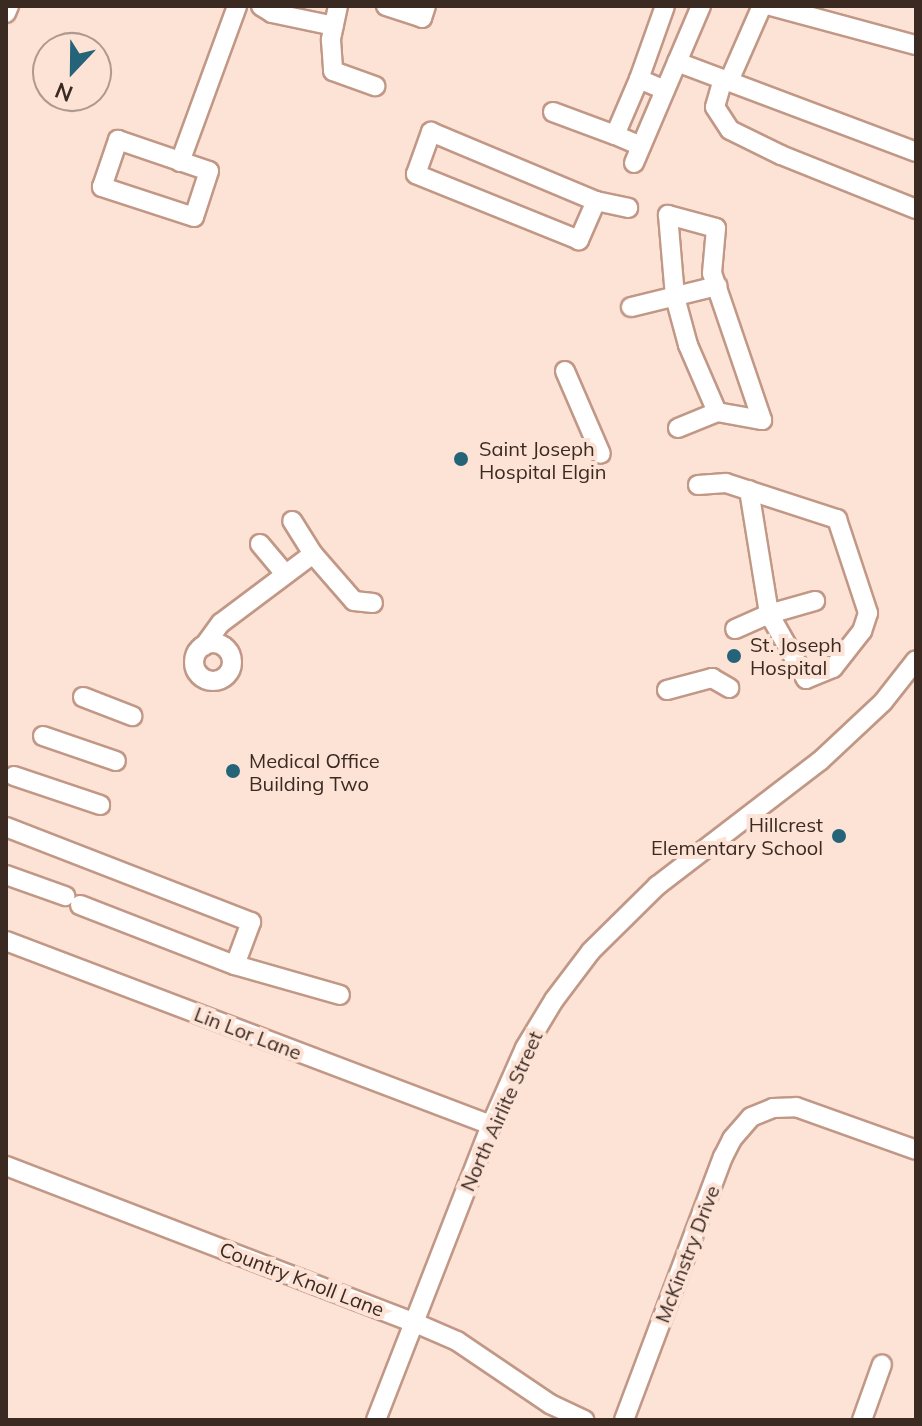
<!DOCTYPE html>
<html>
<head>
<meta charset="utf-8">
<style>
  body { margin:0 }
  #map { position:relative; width:922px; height:1426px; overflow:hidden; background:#fde2d6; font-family:Mulish,sans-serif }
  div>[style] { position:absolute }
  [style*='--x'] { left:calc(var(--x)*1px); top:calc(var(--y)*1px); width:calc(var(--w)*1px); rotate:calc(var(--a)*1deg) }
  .roads { filter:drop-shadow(2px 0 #c19886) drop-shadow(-2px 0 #c19886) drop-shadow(0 2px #c19886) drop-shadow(0 -2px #c19886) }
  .minor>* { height:18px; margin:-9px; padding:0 9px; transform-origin:9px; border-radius:9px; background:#fff }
  .minor>.ring { margin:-9px; padding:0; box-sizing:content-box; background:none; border:18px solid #fff; border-radius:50% }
  .dots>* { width:22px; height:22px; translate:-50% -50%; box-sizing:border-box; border:4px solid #fde2d6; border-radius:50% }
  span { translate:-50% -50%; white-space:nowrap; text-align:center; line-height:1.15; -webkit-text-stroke:8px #fde2d6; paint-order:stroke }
  .poi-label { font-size:20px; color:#3a2a22 }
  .left { translate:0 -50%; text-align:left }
  .right { translate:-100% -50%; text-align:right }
  .street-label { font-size:20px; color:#3a2a22 }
  .frame { position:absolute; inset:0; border:8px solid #3a2a22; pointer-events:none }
  .north { position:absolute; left:32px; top:32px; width:80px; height:80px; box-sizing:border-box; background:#fde2d6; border:2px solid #af988e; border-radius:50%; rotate:202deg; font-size:22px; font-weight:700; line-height:32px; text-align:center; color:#3a2a22 }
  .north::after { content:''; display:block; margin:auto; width:28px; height:36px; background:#256379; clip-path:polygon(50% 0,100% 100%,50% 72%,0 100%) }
</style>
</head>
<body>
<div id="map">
  <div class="roads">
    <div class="minor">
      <i style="--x:261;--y:6;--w:13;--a:32"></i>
      <i style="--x:272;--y:13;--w:63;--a:11.8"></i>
      <i style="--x:338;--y:6;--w:35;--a:102"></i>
      <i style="--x:331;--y:40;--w:31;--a:86"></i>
      <i style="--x:333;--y:71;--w:45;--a:19.7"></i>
      <i style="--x:386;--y:6;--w:38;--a:18"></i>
      <i style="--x:422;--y:18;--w:13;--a:-72"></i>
      <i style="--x:771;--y:6;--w:150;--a:15.1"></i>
      <i style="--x:6;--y:13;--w:8;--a:-67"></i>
      <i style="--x:677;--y:62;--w:255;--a:20.6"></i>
      <i style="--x:639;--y:79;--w:77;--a:-70.4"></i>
      <i style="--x:723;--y:79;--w:29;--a:106"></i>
      <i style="--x:715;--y:107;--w:27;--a:57"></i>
      <i style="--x:730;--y:130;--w:57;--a:26.1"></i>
      <i style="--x:781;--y:155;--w:145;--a:21.8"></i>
      <i style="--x:729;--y:81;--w:82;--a:-66.3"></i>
      <i style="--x:553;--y:112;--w:66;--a:20.4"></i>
      <i style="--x:118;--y:140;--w:96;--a:18.8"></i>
      <i style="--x:209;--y:171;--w:48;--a:108.1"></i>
      <i style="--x:194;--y:217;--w:97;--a:-161.9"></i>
      <i style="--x:102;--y:187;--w:50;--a:-71.2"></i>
      <i style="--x:641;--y:146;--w:28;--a:-157"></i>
      <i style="--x:615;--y:135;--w:61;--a:-66.8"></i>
      <i style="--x:639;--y:79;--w:28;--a:23"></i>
      <i style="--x:180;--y:162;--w:166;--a:-69.9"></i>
      <i style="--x:634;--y:163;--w:171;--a:-66.9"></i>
      <i style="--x:596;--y:201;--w:43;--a:113.6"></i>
      <i style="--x:579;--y:240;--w:176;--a:-158"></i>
      <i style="--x:416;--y:174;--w:45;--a:-70.3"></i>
      <i style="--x:431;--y:132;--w:179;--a:22.7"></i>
      <i style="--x:596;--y:201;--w:33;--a:12"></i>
      <i style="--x:631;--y:307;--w:89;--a:-13.7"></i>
      <i style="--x:565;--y:371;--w:90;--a:66.6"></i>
      <i style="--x:678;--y:428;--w:42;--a:-22.3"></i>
      <i style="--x:717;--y:412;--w:46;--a:10.1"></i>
      <i style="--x:762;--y:420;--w:155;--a:-108.8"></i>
      <i style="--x:712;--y:273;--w:45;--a:-84.9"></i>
      <i style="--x:716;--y:228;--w:50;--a:-164.8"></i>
      <i style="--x:668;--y:215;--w:82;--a:85.1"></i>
      <i style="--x:675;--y:297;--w:50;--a:74.8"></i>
      <i style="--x:688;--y:345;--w:73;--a:66.6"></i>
      <i style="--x:698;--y:485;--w:28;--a:-4"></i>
      <i style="--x:726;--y:483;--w:117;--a:18"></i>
      <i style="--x:837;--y:519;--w:99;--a:71.7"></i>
      <i style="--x:868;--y:613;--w:19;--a:108"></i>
      <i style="--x:862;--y:631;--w:47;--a:128.1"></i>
      <i style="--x:833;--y:668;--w:29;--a:158"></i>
      <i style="--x:806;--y:679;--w:75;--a:-119.6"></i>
      <i style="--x:769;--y:614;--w:37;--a:156"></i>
      <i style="--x:749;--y:490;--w:126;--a:80.8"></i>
      <i style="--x:769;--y:614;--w:48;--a:-15.8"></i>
      <i style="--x:260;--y:544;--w:39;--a:50"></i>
      <i style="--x:313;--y:554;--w:62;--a:48.9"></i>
      <i style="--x:354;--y:601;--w:19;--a:6"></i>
      <i class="ring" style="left:194px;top:643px;width:20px;height:20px"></i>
      <i style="--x:204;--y:646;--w:29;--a:-54"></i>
      <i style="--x:221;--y:623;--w:115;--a:-36.9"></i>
      <i style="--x:313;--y:554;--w:39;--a:-122"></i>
      <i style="--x:667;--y:690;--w:47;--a:-14.9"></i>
      <i style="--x:712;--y:678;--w:20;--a:30"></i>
      <i style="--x:83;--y:697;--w:53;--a:21.2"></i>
      <i style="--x:43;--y:736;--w:77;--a:18.9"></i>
      <i style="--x:14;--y:776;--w:91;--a:18.6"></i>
      <i style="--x:6;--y:827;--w:263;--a:21.2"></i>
      <i style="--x:251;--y:922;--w:46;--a:110.4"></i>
      <i style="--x:6;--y:875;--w:63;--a:19.6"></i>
      <i style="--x:80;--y:905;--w:166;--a:21.2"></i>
      <i style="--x:235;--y:965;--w:109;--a:15.9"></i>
      <i style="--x:6;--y:941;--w:519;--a:20.78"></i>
      <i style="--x:6;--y:1166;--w:436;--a:21"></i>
      <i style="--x:413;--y:1322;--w:48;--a:23.4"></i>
      <i style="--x:457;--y:1341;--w:112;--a:34.1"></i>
      <i style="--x:550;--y:1404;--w:38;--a:25"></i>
      <i style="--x:376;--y:1420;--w:317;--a:-68.7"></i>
      <i style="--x:491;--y:1125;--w:84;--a:-66.2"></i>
      <i style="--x:525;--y:1048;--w:56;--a:-58.9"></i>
      <i style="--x:554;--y:1000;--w:61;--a:-52.9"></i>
      <i style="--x:591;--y:951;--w:93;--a:-44.6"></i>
      <i style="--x:657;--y:886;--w:205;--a:-37.5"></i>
      <i style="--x:820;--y:761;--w:86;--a:-43.1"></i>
      <i style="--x:883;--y:702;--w:53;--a:-51.8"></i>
      <i style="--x:624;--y:1420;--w:281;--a:-69.4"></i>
      <i style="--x:723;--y:1157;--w:20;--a:-63"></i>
      <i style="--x:732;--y:1139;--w:29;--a:-49"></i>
      <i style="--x:751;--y:1117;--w:24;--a:-22"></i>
      <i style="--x:773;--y:1108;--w:23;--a:-2"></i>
      <i style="--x:796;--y:1107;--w:127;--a:19.7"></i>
      <i style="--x:862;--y:1420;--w:59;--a:-70.3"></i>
    </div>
  </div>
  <div class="dots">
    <i style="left:461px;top:459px;background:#256379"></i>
    <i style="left:734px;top:656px;background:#256379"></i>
    <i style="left:233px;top:771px;background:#256379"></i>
    <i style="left:839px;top:836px;background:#256379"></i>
  </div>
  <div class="poi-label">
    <span class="left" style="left:479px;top:460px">Saint Joseph<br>Hospital Elgin</span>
    <span class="left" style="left:750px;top:656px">St. Joseph<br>Hospital</span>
    <span class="left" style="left:249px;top:772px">Medical Office<br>Building Two</span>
    <span class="right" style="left:823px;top:836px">Hillcrest<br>Elementary School</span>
  </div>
  <div class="street-label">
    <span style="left:248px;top:1033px;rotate:21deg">Lin Lor Lane</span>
    <span style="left:501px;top:1111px;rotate:-66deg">North Airlite Street</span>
    <span style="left:687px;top:1254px;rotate:-69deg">McKinstry Drive</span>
    <span style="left:302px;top:1279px;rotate:21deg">Country Knoll Lane</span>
  </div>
  <div class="frame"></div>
  <div class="north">N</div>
</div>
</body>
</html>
